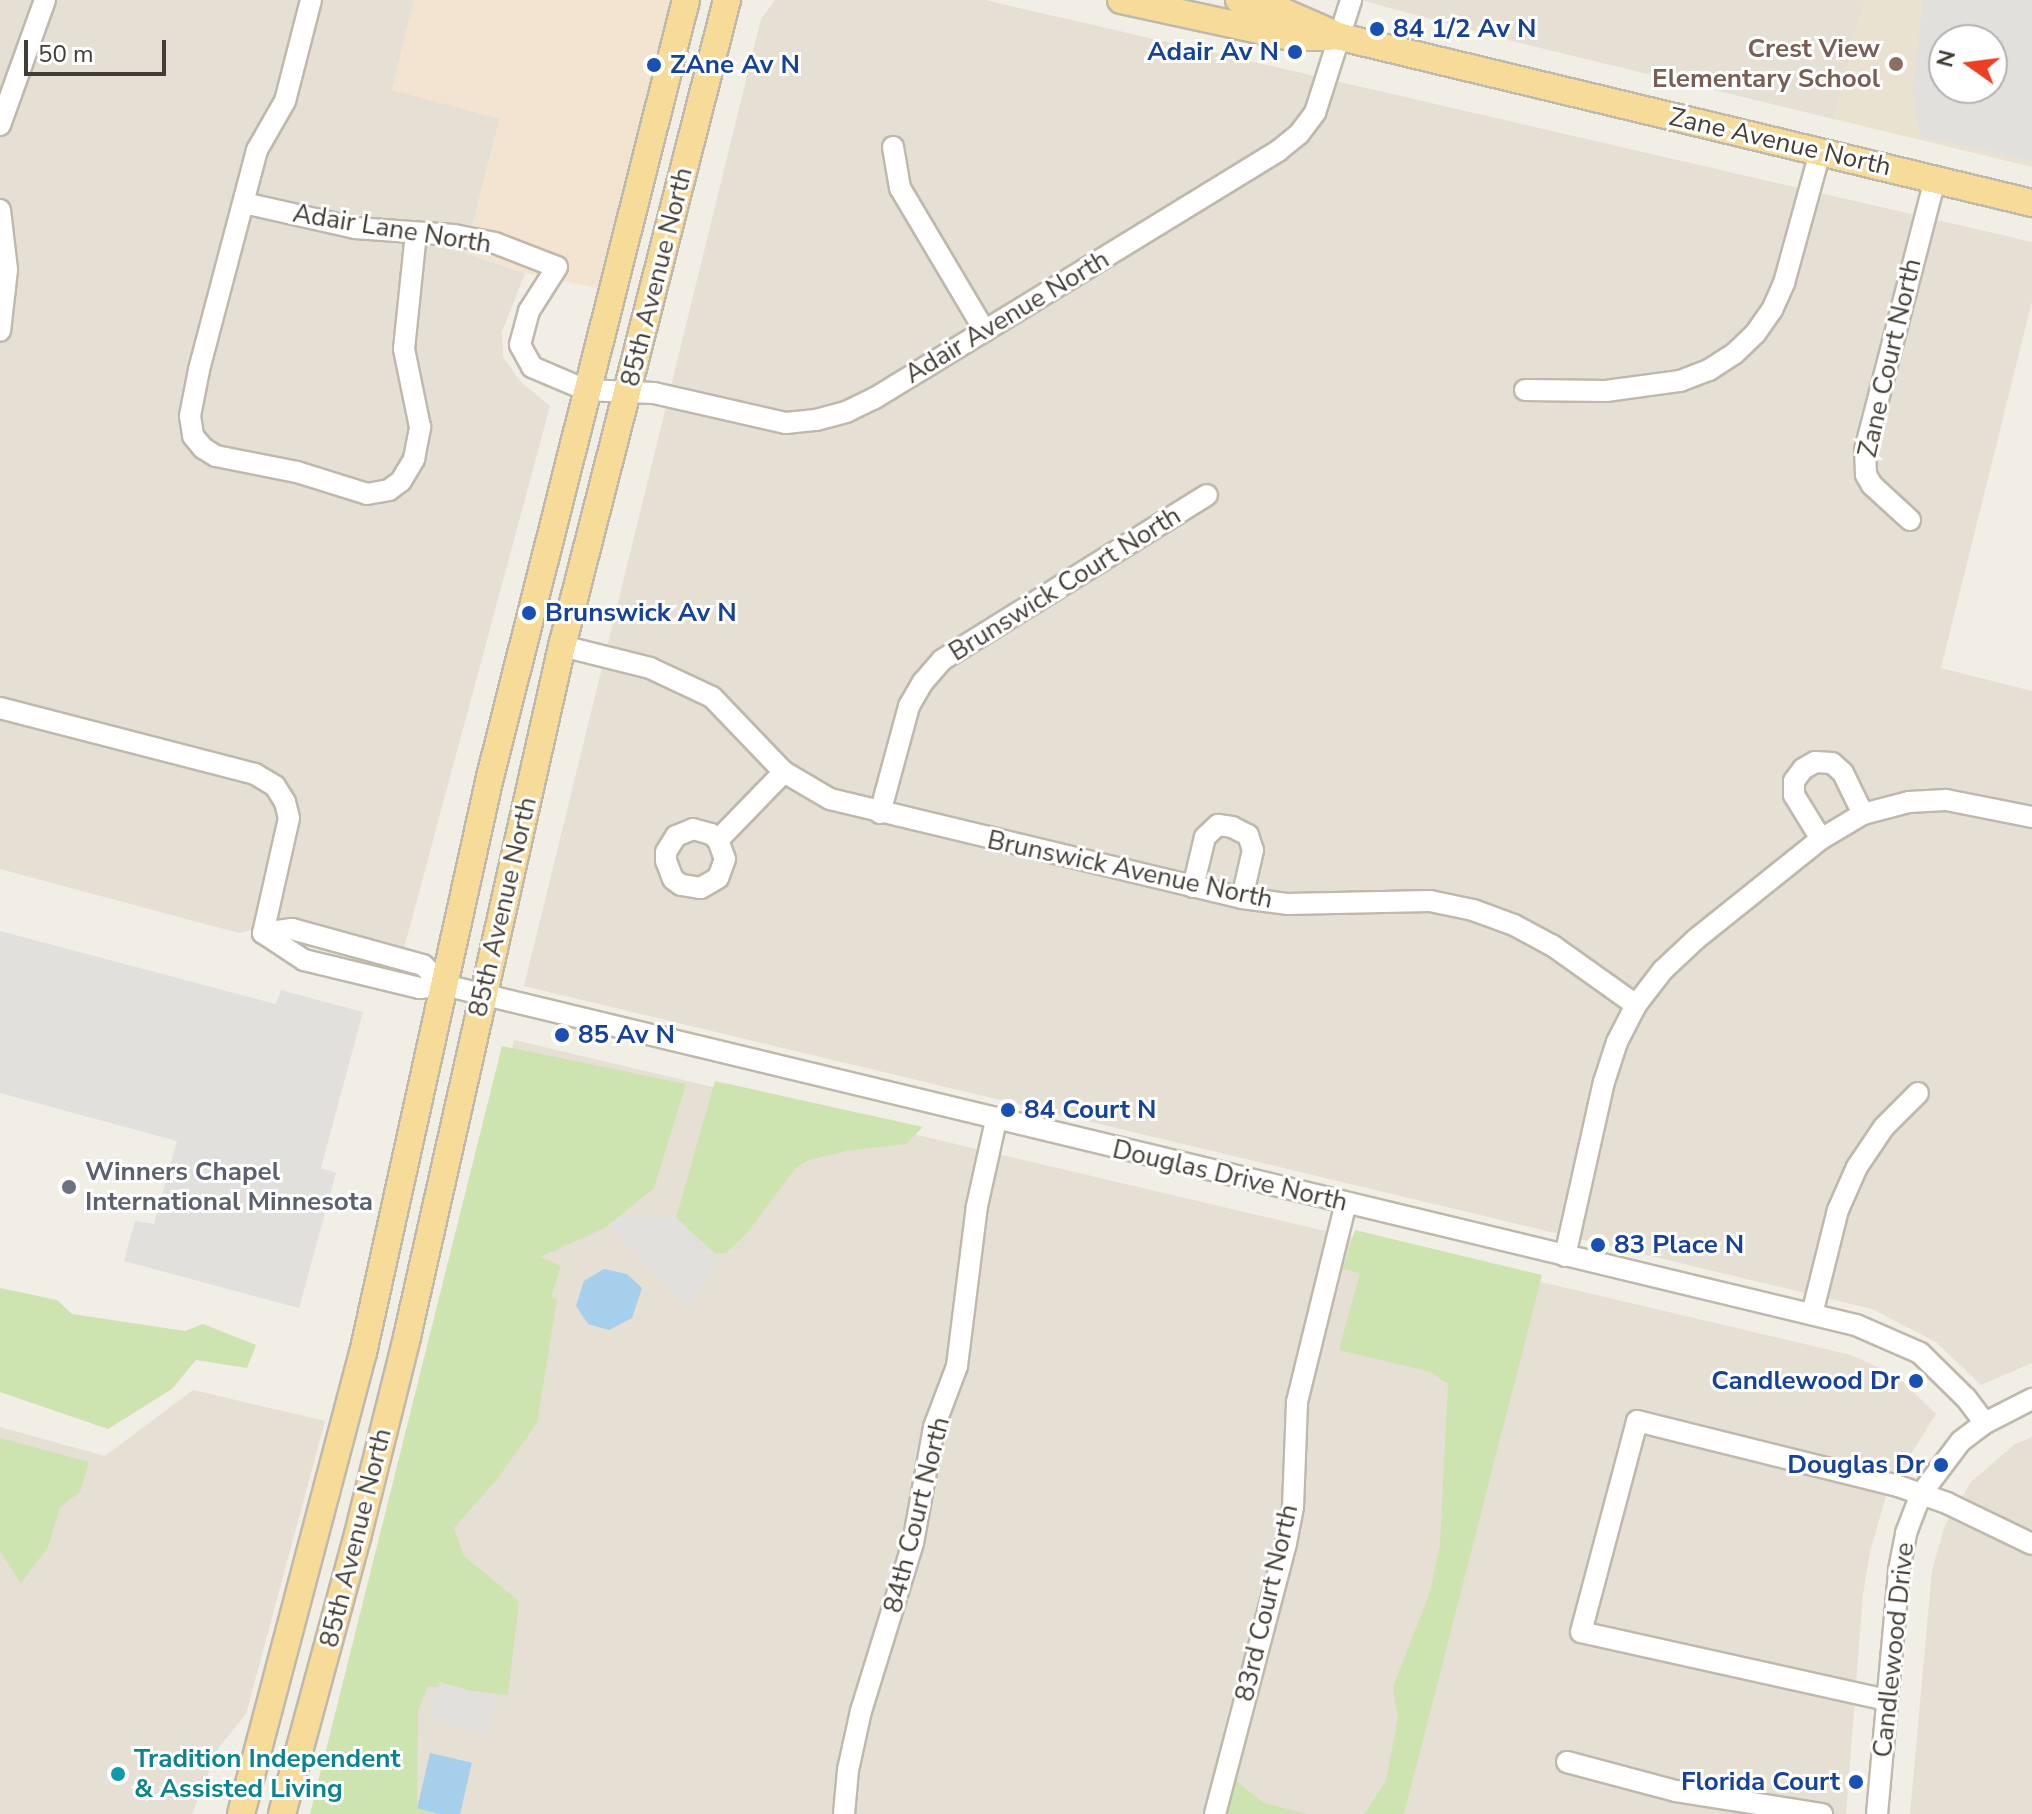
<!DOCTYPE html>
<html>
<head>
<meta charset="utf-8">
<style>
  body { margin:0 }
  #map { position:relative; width:2032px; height:1814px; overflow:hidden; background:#f1eee5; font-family:"Nunito Sans",sans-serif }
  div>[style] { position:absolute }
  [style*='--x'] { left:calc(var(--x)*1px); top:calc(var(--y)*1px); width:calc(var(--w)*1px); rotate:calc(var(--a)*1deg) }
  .residential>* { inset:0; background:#e5dfd4 }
  .commercial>* { inset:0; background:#f2e4d1 }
  .education>* { inset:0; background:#eae2d0 }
  .green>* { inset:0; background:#cde3b0 }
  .parking>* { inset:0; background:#e2e0dd; transform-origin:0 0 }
  .water>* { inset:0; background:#a5cfeb; transform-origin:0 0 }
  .roads { filter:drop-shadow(2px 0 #bfb8ab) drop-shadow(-2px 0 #bfb8ab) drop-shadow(0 2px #bfb8ab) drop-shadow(0 -2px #bfb8ab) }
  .minor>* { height:20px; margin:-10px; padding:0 10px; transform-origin:10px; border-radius:10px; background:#fff }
  .major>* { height:26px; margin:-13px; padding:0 13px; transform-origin:13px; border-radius:13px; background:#f7db98 }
  .dots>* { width:22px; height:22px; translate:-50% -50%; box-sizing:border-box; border:4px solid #fff; border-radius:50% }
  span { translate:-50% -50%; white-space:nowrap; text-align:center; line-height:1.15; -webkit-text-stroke:6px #fff; paint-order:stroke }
  .transit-label { font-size:26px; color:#164399; font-weight:700 }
  .left { translate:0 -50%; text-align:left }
  .right { translate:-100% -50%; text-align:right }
  .education-label { font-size:26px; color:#785e54; font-weight:700 }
  .street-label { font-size:26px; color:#433e35 }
  .worship-label { font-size:26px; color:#5b616d; font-weight:700 }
  .culture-label { font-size:26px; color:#0d838f; font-weight:700 }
  .north { position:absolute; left:1928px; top:24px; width:80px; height:80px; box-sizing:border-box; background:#fff; border:2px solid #b4b2ae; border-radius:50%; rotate:284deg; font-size:22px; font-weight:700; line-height:32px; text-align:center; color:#433e35 }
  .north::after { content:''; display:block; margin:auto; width:28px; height:36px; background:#ec3e22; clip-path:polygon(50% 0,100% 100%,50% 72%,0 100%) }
  .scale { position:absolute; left:24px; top:40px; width:142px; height:36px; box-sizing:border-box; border:4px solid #433e35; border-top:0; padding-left:10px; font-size:24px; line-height:28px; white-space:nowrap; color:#433e35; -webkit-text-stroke:6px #fff; paint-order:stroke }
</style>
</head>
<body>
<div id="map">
  <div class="residential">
    <i style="clip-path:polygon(0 0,414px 0,392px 90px,500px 118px,465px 253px,525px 273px,502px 332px,503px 357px,521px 382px,550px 406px,404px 948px,289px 921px,239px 933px,0 869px)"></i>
    <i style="clip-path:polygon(775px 0,985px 0,2032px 242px,2032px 301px,1941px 668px,2032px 691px,2032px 1363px,1981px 1385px,1936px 1342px,1872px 1309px,524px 986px,761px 19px)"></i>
    <i style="clip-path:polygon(1361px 0,1865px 0,1834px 119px,1512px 41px)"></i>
    <i style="clip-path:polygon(514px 1040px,1851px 1355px,1897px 1376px,1936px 1414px,1887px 1492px,1870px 1552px,1863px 1594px,1846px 1814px,313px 1814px,392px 1539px)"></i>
    <i style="clip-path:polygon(193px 1390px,325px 1421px,246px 1714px,219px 1747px,192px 1814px,0 1814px,0 1427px,105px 1456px)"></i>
    <i style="clip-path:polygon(2032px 1437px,2032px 1814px,1910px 1814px,1932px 1570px,1945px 1525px,1971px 1482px,2015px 1444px)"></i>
  </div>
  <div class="commercial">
    <i style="clip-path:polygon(414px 0,674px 0,602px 289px,525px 273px,465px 253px,500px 119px,392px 90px)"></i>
  </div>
  <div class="education">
    <i style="clip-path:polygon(evenodd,1865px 0,2032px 0,2032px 167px,1834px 119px,1865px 0,1944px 40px,1992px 40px,1992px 88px,1944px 88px,1944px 40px)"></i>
  </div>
  <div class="green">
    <i style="clip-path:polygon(502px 1046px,686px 1084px,654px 1188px,605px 1228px,540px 1257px,561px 1266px,551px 1297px,557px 1299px,537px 1423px,498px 1478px,454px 1528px,464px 1556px,519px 1601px,508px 1695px,428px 1686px,418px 1711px,417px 1809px,444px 1814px,310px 1814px)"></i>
    <i style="clip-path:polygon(715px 1081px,923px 1127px,906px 1144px,851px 1150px,808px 1160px,795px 1169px,747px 1233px,726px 1253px,714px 1254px,676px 1218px)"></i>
    <i style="clip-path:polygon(1355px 1230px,1542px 1275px,1404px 1814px,1364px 1814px,1386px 1781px,1398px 1718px,1393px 1687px,1430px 1592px,1440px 1545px,1448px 1384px,1431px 1372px,1339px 1350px,1360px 1273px,1343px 1269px)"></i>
    <i style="clip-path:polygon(0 1288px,57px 1300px,72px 1314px,185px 1331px,203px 1324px,256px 1345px,247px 1368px,196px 1360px,172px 1389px,108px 1429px,0 1392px)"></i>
    <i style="clip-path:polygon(0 1438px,89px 1462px,80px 1492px,60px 1507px,48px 1547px,21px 1583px,0 1551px)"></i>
    <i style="clip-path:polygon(1236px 1781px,1264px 1803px,1307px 1814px,1227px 1814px)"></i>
  </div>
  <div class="parking">
    <i style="clip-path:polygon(evenodd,1923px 0,2032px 0,2032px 161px,1920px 136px,1912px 93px,1923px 0,1944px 40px,1992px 40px,1992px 88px,1944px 88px,1944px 40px)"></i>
    <i style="clip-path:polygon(0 931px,276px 1004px,281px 990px,363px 1012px,321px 1168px,336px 1173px,299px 1308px,124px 1261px,135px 1221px,154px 1224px,177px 1141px,0 1093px)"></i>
    <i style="clip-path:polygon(620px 1216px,676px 1218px,720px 1258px,688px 1308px,609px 1225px)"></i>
    <i style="left:440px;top:1682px;width:59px;height:38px;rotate:16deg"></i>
  </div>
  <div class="water">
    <i style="clip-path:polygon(604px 1269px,627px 1274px,642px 1288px,632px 1318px,609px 1330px,588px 1324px,576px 1306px,584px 1281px)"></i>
    <i style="left:430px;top:1753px;width:43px;height:57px;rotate:13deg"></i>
  </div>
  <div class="roads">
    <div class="minor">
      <i style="--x:311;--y:0;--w:104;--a:104.4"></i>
      <i style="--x:285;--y:101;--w:56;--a:119.7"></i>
      <i style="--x:257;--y:150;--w:228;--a:104.8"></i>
      <i style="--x:199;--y:370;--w:47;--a:101.1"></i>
      <i style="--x:190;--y:416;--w:20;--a:81"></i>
      <i style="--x:193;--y:436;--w:16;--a:50"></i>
      <i style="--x:203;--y:448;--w:15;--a:32"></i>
      <i style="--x:216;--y:456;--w:83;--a:11.2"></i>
      <i style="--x:297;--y:472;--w:73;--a:17.4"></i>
      <i style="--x:367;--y:494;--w:22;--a:-10"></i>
      <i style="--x:389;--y:490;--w:15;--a:-37"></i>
      <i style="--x:401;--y:481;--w:26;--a:-59"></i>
      <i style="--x:414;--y:459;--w:33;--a:-79"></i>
      <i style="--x:420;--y:427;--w:80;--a:-101.6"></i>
      <i style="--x:404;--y:349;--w:117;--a:-84.1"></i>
      <i style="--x:0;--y:125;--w:133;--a:-70.2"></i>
      <i style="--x:893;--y:147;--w:42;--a:80.3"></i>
      <i style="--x:900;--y:188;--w:166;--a:59.3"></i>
      <i style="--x:244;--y:203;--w:114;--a:12.7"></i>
      <i style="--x:355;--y:228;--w:99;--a:4"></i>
      <i style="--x:454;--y:235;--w:42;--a:11"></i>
      <i style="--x:495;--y:243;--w:66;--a:21.2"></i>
      <i style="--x:557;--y:267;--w:52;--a:122.5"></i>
      <i style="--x:529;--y:311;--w:35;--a:105"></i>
      <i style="--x:520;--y:345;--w:25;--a:61"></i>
      <i style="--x:532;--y:367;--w:59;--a:23.1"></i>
      <i style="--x:586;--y:390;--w:68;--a:2.5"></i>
      <i style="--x:654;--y:393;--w:135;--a:12.8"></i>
      <i style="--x:786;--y:423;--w:30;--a:-6"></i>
      <i style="--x:816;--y:420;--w:31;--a:-15"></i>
      <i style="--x:846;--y:412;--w:32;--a:-26"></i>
      <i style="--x:875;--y:398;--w:473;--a:-31.5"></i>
      <i style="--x:1278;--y:151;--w:27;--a:-39"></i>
      <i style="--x:1299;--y:134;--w:26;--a:-53"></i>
      <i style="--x:1315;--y:113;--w:119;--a:-72.3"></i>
      <i style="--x:0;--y:210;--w:60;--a:83.3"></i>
      <i style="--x:7;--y:270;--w:61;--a:96.5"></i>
      <i style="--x:1525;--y:390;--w:81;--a:0.7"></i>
      <i style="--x:1606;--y:391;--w:75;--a:-7.7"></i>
      <i style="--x:1680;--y:381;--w:31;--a:-21"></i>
      <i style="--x:1709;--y:370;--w:30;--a:-33"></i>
      <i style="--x:1734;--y:354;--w:29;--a:-44"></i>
      <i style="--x:1755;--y:334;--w:29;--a:-55"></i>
      <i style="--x:1772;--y:310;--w:30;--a:-66"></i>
      <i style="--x:1784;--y:283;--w:136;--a:-74.6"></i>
      <i style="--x:1910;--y:520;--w:52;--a:-137.4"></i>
      <i style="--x:1872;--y:485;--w:12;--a:-121"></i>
      <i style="--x:1866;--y:475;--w:25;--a:-92"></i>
      <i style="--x:1865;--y:450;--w:279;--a:-75.5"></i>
      <i style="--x:562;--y:646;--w:91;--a:14"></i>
      <i style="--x:650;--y:668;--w:68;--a:25.1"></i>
      <i style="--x:712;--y:697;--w:104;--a:46.2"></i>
      <i style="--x:784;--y:772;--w:53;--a:30.4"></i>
      <i style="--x:830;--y:799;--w:424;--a:13.5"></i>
      <i style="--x:1242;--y:898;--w:45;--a:7.6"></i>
      <i style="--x:1287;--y:904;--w:143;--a:-1.2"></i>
      <i style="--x:1430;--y:901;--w:44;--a:11.8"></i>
      <i style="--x:1473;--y:910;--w:44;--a:20.1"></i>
      <i style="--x:1514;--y:925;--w:44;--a:28.3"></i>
      <i style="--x:1553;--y:946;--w:102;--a:35.4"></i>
      <i style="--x:0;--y:708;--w:263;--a:14.5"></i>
      <i style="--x:255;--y:774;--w:23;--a:31"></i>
      <i style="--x:275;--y:786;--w:19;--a:58"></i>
      <i style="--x:285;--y:802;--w:16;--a:76"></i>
      <i style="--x:289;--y:818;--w:118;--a:102.7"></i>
      <i style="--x:880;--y:813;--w:111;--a:-74.8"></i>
      <i style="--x:909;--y:706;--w:28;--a:-60"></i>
      <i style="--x:923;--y:682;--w:29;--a:-49"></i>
      <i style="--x:942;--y:660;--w:312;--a:-31.9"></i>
      <i style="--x:1821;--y:839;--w:52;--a:-121.5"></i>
      <i style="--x:1794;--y:795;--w:14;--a:-90"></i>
      <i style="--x:1794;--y:781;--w:15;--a:-53"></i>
      <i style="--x:1803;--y:769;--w:14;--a:-30"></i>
      <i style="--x:1815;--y:762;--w:17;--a:3"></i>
      <i style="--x:1832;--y:763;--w:15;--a:42"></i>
      <i style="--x:1843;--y:773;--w:46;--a:64"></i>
      <i style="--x:718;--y:840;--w:20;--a:70"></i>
      <i style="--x:725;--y:859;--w:20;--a:110"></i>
      <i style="--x:718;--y:878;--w:20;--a:150"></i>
      <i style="--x:701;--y:888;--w:20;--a:-171"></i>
      <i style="--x:681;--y:885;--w:10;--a:-143"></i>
      <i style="--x:673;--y:879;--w:19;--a:-111"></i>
      <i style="--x:666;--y:861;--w:9;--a:-90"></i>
      <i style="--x:666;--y:852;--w:19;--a:-58"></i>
      <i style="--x:676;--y:836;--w:18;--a:-22"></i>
      <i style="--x:693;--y:829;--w:19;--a:16"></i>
      <i style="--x:711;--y:834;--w:9;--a:41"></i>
      <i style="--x:718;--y:840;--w:95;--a:-45.9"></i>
      <i style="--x:1193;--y:887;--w:51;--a:-76.5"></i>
      <i style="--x:1205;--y:837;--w:18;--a:-43"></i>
      <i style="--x:1218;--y:825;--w:14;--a:8"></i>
      <i style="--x:1232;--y:827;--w:18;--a:27"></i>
      <i style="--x:1248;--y:835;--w:16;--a:72"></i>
      <i style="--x:1253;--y:850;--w:49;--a:102.9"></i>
      <i style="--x:263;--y:933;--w:49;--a:33.4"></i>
      <i style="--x:304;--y:960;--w:119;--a:13.6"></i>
      <i style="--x:420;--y:988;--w:24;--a:-7"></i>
      <i style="--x:444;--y:985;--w:1452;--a:13.54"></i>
      <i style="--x:1856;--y:1325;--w:70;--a:23.6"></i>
      <i style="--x:1920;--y:1353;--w:64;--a:44.4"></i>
      <i style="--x:1966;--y:1398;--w:31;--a:53"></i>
      <i style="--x:263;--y:933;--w:29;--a:-8"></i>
      <i style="--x:292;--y:929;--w:136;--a:15.4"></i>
      <i style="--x:423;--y:965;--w:29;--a:44"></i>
      <i style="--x:1565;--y:1256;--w:178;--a:-77.4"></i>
      <i style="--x:1604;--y:1082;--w:42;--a:-72"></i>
      <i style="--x:1617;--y:1042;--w:42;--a:-62.8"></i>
      <i style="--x:1636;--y:1005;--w:44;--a:-52.4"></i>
      <i style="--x:1663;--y:970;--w:45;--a:-43.2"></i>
      <i style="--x:1696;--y:939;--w:160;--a:-38.7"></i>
      <i style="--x:1821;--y:839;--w:49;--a:-30.8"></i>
      <i style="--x:1863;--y:814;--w:48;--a:-14.6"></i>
      <i style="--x:1909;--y:802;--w:37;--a:-3"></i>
      <i style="--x:1946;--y:800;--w:88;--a:11.2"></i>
      <i style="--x:1812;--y:1314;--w:107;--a:-76"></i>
      <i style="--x:1838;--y:1210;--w:47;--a:-66.2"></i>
      <i style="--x:1857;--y:1167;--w:48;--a:-56"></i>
      <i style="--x:1884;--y:1127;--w:48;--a:-45"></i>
      <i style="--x:1887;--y:1700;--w:313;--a:-167.5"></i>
      <i style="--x:1581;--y:1632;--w:218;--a:-75.1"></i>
      <i style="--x:1637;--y:1421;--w:269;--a:14"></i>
      <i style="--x:1898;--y:1486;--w:52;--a:19.1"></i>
      <i style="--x:1947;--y:1503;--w:94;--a:25.8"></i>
      <i style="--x:1567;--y:1762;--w:113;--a:14.9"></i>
      <i style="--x:1676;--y:1791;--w:148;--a:9"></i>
      <i style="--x:844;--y:1814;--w:44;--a:-84.8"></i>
      <i style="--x:848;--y:1770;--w:60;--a:-77.6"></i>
      <i style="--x:861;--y:1711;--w:176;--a:-72.8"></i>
      <i style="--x:913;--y:1543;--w:118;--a:-79.7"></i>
      <i style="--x:934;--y:1427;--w:65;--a:-69.3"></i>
      <i style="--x:957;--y:1366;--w:161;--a:-82.9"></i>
      <i style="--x:977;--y:1206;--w:88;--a:-77.5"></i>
      <i style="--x:1215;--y:1814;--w:280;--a:-75.3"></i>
      <i style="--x:1286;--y:1543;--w:37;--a:-79"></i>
      <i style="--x:1293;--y:1507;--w:105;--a:-87.8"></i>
      <i style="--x:1297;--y:1402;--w:205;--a:-76.2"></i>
      <i style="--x:1877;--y:1814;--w:245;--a:-84.8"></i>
      <i style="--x:1899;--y:1570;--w:38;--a:-79"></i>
      <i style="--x:1906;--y:1533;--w:42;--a:-69"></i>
      <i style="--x:1921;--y:1494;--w:66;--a:-53"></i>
      <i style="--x:1961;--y:1441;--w:30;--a:-37"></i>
      <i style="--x:1985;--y:1423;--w:53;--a:-27.1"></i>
    </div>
    <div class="major">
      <i style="--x:1121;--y:0;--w:173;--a:12.3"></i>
      <i style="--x:1290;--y:37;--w:39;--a:0"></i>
      <i style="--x:1239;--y:0;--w:43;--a:14.7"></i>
      <i style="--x:1281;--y:11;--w:65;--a:23.4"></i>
      <i style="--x:1341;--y:37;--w:711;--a:13.51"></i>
      <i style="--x:241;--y:1814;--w:477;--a:-75.2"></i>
      <i style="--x:363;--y:1353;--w:590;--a:-77.57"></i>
      <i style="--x:490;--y:777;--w:801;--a:-75.84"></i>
      <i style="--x:282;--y:1814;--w:290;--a:-74.8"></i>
      <i style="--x:358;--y:1534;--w:203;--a:-76"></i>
      <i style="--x:407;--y:1337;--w:708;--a:-77.36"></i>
      <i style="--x:562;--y:646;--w:667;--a:-75.67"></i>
    </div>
  </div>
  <div class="dots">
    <i style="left:1377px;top:29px;background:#1a4fb4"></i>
    <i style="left:1295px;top:52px;background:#1a4fb4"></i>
    <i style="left:1896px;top:64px;background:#8d6e63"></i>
    <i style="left:654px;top:65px;background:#1a4fb4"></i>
    <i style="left:529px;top:613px;background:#1a4fb4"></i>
    <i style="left:562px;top:1035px;background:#1a4fb4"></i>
    <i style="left:1008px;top:1110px;background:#1a4fb4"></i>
    <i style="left:69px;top:1187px;background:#6b7280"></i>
    <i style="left:1598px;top:1245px;background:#1a4fb4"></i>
    <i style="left:1916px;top:1381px;background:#1a4fb4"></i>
    <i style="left:1941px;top:1465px;background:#1a4fb4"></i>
    <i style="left:118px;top:1774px;background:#0f9aa8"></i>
    <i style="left:1856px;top:1782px;background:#1a4fb4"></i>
  </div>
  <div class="transit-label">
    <span class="left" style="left:1393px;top:29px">84 1/2 Av N</span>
    <span class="right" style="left:1279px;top:52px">Adair Av N</span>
    <span class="left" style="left:670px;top:65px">ZAne Av N</span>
    <span class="left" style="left:545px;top:613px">Brunswick Av N</span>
    <span class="left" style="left:578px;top:1035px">85 Av N</span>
    <span class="left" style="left:1024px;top:1110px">84 Court N</span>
    <span class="left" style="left:1614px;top:1245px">83 Place N</span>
    <span class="right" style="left:1900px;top:1381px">Candlewood Dr</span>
    <span class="right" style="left:1925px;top:1465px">Douglas Dr</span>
    <span class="right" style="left:1840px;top:1782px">Florida Court</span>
  </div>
  <div class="education-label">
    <span class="right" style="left:1880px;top:64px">Crest View<br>Elementary School</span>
  </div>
  <div class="street-label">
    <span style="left:1780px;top:142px;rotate:13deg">Zane Avenue North</span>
    <span style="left:392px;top:229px;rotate:9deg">Adair Lane North</span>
    <span style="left:657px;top:277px;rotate:-76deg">85th Avenue North</span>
    <span style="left:1007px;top:317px;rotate:-31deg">Adair Avenue North</span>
    <span style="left:1890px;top:358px;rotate:-77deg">Zane Court North</span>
    <span style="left:1065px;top:584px;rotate:-32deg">Brunswick Court North</span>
    <span style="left:1130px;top:870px;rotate:12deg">Brunswick Avenue North</span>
    <span style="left:503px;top:907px;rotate:-77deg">85th Avenue North</span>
    <span style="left:1230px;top:1176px;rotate:13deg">Douglas Drive North</span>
    <span style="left:917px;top:1515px;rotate:-76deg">84th Court North</span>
    <span style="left:356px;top:1538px;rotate:-76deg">85th Avenue North</span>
    <span style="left:1267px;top:1603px;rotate:-77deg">83rd Court North</span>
    <span style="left:1894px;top:1650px;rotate:-84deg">Candlewood Drive</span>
  </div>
  <div class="worship-label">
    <span class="left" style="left:85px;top:1187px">Winners Chapel<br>International Minnesota</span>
  </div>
  <div class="culture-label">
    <span class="left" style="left:134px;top:1774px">Tradition Independent<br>&amp; Assisted Living</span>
  </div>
  <div class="north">N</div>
  <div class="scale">50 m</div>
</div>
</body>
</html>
